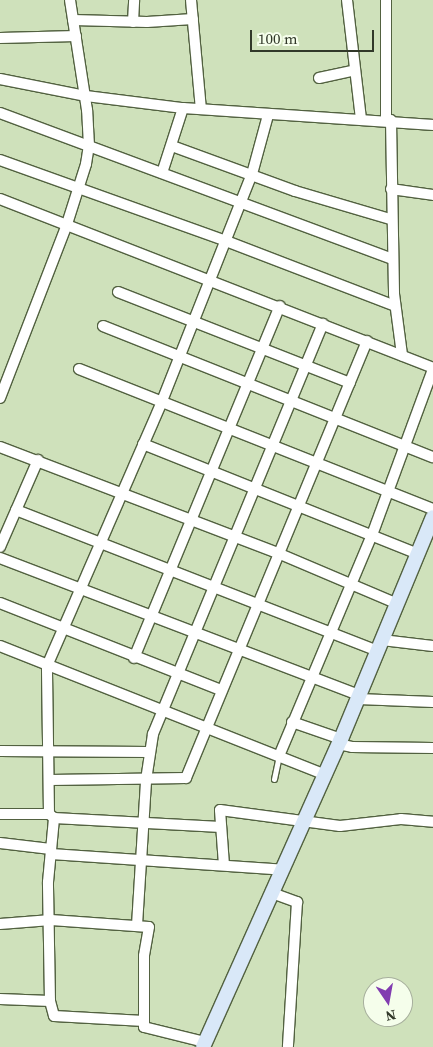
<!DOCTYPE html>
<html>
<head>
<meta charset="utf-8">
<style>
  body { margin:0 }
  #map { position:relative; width:433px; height:1047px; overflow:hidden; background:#cfe1bb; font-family:"Source Serif 4",serif }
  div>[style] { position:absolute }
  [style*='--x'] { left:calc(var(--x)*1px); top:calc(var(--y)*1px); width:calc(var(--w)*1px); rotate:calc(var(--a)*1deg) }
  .roads { filter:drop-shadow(1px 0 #526140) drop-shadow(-1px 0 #526140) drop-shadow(0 1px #526140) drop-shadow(0 -1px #526140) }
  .lane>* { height:5px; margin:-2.5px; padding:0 2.5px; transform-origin:2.5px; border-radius:2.5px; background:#fff }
  .street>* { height:10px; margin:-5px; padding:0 5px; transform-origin:5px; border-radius:5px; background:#fff }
  .secondary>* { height:14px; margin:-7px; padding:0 7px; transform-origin:7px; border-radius:7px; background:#d9e8f8 }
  span { translate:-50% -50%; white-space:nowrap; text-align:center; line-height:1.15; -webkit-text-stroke:4.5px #f5feeb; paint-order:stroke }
  .north { position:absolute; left:363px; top:977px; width:50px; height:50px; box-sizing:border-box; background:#f5feeb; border:1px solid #a7af9d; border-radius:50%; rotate:168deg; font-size:14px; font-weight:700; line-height:20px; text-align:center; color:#313829 }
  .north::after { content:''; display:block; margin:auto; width:18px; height:22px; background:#813cb0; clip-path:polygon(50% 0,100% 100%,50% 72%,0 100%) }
  .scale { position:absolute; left:250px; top:30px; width:124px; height:22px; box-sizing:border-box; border:2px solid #313829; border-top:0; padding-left:6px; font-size:15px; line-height:18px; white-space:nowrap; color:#313829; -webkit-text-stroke:4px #f5feeb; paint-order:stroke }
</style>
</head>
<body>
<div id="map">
  <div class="roads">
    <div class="lane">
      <i style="--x:274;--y:779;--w:24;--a:-78"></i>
    </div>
    <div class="street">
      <i style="--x:191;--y:0;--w:109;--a:84.8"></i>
      <i style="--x:347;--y:0;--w:120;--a:83.3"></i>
      <i style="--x:73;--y:20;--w:74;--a:1.5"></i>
      <i style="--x:147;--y:22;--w:46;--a:-3.7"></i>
      <i style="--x:133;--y:22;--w:22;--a:-87"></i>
      <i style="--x:0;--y:38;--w:76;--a:-1.5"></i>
      <i style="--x:319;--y:78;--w:35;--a:-12"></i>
      <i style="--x:0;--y:79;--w:88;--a:11.2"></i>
      <i style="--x:86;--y:96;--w:98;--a:7.1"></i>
      <i style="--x:183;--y:108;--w:251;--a:3.9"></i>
      <i style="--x:0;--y:113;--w:418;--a:20.4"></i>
      <i style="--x:386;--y:120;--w:120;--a:-90"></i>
      <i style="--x:391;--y:120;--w:174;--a:89"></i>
      <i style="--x:394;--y:294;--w:62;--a:82.5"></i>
      <i style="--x:172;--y:146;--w:131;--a:20.1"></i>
      <i style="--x:295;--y:191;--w:99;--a:16.4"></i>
      <i style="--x:0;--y:160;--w:240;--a:19.7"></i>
      <i style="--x:226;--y:241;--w:181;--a:21"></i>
      <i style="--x:162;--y:173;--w:68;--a:-72.1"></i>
      <i style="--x:391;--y:189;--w:42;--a:8.1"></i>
      <i style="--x:0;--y:199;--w:465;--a:21.3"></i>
      <i style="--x:118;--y:292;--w:249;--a:21.4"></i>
      <i style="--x:103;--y:326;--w:355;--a:21.7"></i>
      <i style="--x:79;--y:369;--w:381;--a:21.6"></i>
      <i style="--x:0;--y:398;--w:186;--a:-68.9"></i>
      <i style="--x:67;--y:224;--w:63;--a:-72.4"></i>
      <i style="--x:86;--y:164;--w:18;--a:-81"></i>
      <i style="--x:89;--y:146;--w:36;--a:-93"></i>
      <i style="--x:87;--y:110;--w:111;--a:-98.8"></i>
      <i style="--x:143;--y:444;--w:296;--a:21.8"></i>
      <i style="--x:0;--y:447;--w:300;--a:20.9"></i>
      <i style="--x:280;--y:554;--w:128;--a:23"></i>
      <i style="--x:16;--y:510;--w:388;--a:21.3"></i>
      <i style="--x:0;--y:547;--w:95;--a:-66.4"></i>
      <i style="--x:0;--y:558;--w:384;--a:20.9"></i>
      <i style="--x:0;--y:603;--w:238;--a:21.5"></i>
      <i style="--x:382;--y:640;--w:51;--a:6.7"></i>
      <i style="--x:0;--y:646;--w:348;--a:21.6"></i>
      <i style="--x:134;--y:658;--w:381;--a:-67.5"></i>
      <i style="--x:358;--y:699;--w:75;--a:2.3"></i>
      <i style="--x:292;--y:722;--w:52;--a:19.1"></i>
      <i style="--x:338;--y:744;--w:14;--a:12"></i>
      <i style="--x:352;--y:747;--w:81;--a:0.7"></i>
      <i style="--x:0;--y:751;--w:149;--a:0.4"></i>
      <i style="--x:279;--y:756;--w:240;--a:-67.2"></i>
      <i style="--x:372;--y:535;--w:177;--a:-69.8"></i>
      <i style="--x:50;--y:780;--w:136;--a:-0.8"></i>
      <i style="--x:186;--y:778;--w:473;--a:-67.5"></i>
      <i style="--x:0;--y:814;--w:49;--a:0"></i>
      <i style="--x:54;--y:818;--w:167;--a:3.1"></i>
      <i style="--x:0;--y:843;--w:51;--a:6.7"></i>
      <i style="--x:51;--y:854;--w:233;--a:3.9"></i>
      <i style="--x:224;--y:865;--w:55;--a:-94.2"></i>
      <i style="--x:220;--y:810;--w:121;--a:7.6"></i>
      <i style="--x:340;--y:826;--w:61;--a:-6.5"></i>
      <i style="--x:401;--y:819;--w:32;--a:5"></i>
      <i style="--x:272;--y:893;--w:27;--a:20"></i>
      <i style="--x:297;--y:902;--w:145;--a:93.6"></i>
      <i style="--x:0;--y:924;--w:51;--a:-4.5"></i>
      <i style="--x:51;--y:920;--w:98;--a:4.1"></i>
      <i style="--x:149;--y:927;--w:29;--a:100"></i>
      <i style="--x:144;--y:956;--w:71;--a:90"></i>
      <i style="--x:144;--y:1027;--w:63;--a:13.8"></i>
      <i style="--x:137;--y:925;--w:145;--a:-86.4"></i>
      <i style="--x:146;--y:780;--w:47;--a:-81.3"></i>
      <i style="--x:153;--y:734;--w:444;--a:-67.5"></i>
      <i style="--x:0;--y:999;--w:50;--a:2.3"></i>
      <i style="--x:144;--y:1021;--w:90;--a:-176.8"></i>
      <i style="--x:54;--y:1016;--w:16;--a:-105"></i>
      <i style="--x:50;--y:1001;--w:119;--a:-91"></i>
      <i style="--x:48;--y:882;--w:64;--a:-84.6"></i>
      <i style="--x:54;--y:818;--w:6;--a:-141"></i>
      <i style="--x:49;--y:814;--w:148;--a:-90.8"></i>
      <i style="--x:47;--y:666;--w:289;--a:-66.5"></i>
      <i style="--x:162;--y:401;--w:244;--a:-68.4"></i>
      <i style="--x:252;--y:174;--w:61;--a:-74.8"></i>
    </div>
    <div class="secondary">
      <i style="--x:203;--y:1047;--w:338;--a:-65.9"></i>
      <i style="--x:341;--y:739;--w:240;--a:-67.5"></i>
    </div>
  </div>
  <div class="north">N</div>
  <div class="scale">100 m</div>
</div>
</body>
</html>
